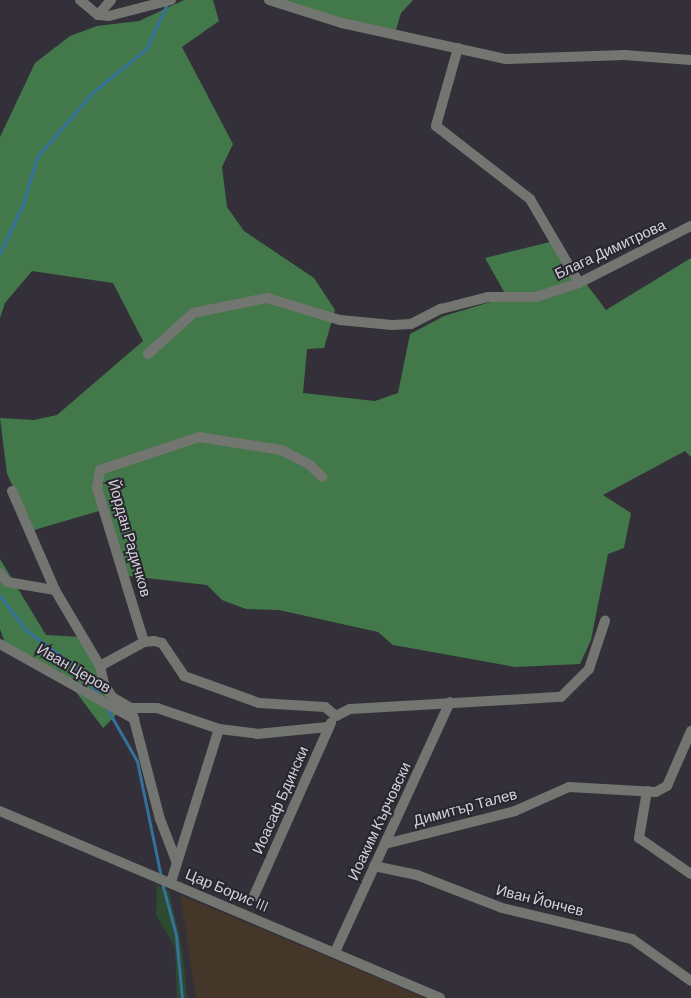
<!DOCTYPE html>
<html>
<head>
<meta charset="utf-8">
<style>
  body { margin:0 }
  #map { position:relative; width:691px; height:998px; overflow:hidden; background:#33303a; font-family:Barlow,sans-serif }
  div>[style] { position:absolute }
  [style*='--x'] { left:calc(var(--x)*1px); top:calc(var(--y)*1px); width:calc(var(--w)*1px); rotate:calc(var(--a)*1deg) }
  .commercial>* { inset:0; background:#443629 }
  .green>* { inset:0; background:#2d4b30 }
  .forest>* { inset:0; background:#43784a }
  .stream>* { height:3px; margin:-1.5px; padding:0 1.5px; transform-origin:1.5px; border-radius:1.5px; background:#34719b }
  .minor>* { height:10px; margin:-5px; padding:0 5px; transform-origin:5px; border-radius:5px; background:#737570 }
  .tertiary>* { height:10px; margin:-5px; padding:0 5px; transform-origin:5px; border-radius:5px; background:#737570 }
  span { translate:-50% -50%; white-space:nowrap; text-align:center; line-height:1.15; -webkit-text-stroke:4px #292630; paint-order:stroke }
  .street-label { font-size:15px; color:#d4d2d9 }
</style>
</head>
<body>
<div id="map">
  <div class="commercial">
    <i style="clip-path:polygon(180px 895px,366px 973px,425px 998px,196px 998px)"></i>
  </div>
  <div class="green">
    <i style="clip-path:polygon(157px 885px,169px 891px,182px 948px,187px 998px,177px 998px,175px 947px,156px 915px)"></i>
  </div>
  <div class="forest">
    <i style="clip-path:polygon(184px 0,213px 0,219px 21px,182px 47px,233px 144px,222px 167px,227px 207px,244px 231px,314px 278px,335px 310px,324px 348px,307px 349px,303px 393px,375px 401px,398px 393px,410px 334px,444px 316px,507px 297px,485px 258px,554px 241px,606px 310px,691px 258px,691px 457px,685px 451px,603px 495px,631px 513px,624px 548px,608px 554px,591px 640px,580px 664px,515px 667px,393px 645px,378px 632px,279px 610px,246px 609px,222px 600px,207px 585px,129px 576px,106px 509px,34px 530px,7px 474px,0 418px,34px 420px,57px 415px,143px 341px,113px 283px,32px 271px,5px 303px,0 318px,0 137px,35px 63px,70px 36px,97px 26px,139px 21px)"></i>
    <i style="clip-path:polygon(269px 0,413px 0,401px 13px,395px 33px)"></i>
    <i style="clip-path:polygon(0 559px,46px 635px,81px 637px,122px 709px,103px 728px,61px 672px,7px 649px,0 629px)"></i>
  </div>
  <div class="stream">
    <i style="--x:0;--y:253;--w:54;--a:-64.9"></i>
    <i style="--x:23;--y:204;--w:49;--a:-73.4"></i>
    <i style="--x:37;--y:157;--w:86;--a:-49.3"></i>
    <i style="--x:93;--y:92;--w:68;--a:-39.1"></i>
    <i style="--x:146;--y:49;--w:50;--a:-65"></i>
    <i style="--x:0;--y:596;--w:43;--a:52.6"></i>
    <i style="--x:26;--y:630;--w:75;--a:36.9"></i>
    <i style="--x:86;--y:675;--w:22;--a:58"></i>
    <i style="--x:106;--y:707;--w:62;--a:60.1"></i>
    <i style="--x:137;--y:761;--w:118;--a:78.3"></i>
    <i style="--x:162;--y:883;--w:54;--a:74.9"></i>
    <i style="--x:176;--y:935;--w:63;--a:84.6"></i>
  </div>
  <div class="minor">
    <i style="--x:80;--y:0;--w:23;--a:40"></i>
    <i style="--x:98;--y:15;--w:11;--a:5"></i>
    <i style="--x:109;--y:16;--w:64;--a:-14.5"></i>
    <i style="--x:269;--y:0;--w:77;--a:17.5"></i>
    <i style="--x:342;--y:23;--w:168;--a:12.4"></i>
    <i style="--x:506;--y:59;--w:118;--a:-1.9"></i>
    <i style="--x:624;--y:55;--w:67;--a:4.3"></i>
    <i style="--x:98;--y:15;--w:20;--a:-49"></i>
    <i style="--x:458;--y:48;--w:81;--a:105.8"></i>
    <i style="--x:436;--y:126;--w:119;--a:37.8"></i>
    <i style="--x:530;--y:199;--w:97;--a:59.7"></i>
    <i style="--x:148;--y:354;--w:61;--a:-42.3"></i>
    <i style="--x:193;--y:313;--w:76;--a:-11.5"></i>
    <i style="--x:267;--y:298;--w:76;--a:16.8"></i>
    <i style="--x:340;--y:320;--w:52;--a:5.5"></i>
    <i style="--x:392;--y:325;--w:19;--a:-3"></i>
    <i style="--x:411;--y:324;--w:34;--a:-27"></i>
    <i style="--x:441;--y:309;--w:49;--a:-14.3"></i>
    <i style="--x:488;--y:297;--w:48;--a:0"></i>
    <i style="--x:536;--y:297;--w:45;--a:-18"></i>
    <i style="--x:579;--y:283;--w:126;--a:-27"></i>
    <i style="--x:12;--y:491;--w:108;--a:66.5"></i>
    <i style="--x:55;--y:590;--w:88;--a:59.4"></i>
    <i style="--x:100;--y:666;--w:18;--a:77"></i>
    <i style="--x:104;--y:684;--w:15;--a:58"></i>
    <i style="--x:112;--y:697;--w:22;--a:30"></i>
    <i style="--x:131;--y:708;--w:115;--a:75.4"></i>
    <i style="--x:160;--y:819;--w:47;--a:68.9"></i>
    <i style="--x:0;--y:573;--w:11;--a:52"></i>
    <i style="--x:7;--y:582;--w:49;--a:9.5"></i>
    <i style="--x:144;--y:642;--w:161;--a:-107"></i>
    <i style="--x:97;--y:488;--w:18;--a:-81"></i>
    <i style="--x:100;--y:470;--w:104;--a:-18.4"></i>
    <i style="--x:199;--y:437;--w:83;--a:9"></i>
    <i style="--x:281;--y:450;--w:33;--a:27"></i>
    <i style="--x:310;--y:465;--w:17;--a:45"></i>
    <i style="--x:0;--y:644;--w:154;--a:29.2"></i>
    <i style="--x:100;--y:666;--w:50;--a:-28.6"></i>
    <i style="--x:144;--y:642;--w:10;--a:-6"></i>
    <i style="--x:154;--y:641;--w:8;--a:14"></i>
    <i style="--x:162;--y:643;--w:40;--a:56"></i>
    <i style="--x:184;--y:676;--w:80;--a:19.8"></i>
    <i style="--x:259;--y:703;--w:66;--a:3.5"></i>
    <i style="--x:325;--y:707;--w:14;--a:39"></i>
    <i style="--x:131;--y:708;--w:26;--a:0"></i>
    <i style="--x:157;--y:708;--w:65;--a:18.7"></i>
    <i style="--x:219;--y:729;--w:38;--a:7"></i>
    <i style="--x:257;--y:734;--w:71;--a:-5.6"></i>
    <i style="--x:336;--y:716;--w:16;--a:-27"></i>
    <i style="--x:350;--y:709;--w:211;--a:-3.3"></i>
    <i style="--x:561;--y:697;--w:40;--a:-45"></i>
    <i style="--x:589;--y:669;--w:51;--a:-71.6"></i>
    <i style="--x:647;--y:791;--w:48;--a:99.7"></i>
    <i style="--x:639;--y:838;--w:63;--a:34.7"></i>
    <i style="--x:385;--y:844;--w:134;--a:-14.2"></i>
    <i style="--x:515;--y:811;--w:59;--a:-24"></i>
    <i style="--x:569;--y:787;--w:87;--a:3.3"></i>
    <i style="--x:656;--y:792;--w:13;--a:-29"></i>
    <i style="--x:667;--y:786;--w:60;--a:-66.4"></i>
    <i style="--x:374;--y:866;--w:44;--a:11.8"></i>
    <i style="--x:417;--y:875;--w:91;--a:21.2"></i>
    <i style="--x:502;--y:908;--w:134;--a:13.4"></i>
    <i style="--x:632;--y:939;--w:72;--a:35.4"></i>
    <i style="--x:171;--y:882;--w:160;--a:-72.6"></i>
    <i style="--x:253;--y:898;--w:192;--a:-66"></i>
    <i style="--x:335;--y:952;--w:275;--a:-65.3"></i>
  </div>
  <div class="tertiary">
    <i style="--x:0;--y:811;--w:478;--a:23"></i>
  </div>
  <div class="street-label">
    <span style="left:610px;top:249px;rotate:-25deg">Блага Димитрова</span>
    <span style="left:130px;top:538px;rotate:74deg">Йордан Радичков</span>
    <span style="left:74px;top:668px;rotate:30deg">Иван Церов</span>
    <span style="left:280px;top:800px;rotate:-66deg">Иоасаф Бдински</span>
    <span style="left:465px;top:807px;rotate:-15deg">Димитър Талев</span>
    <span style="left:379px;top:821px;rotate:-65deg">Иоаким Кърчовски</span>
    <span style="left:227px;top:890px;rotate:23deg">Цар Борис III</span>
    <span style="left:540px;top:900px;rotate:14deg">Иван Йончев</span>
  </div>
</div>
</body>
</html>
